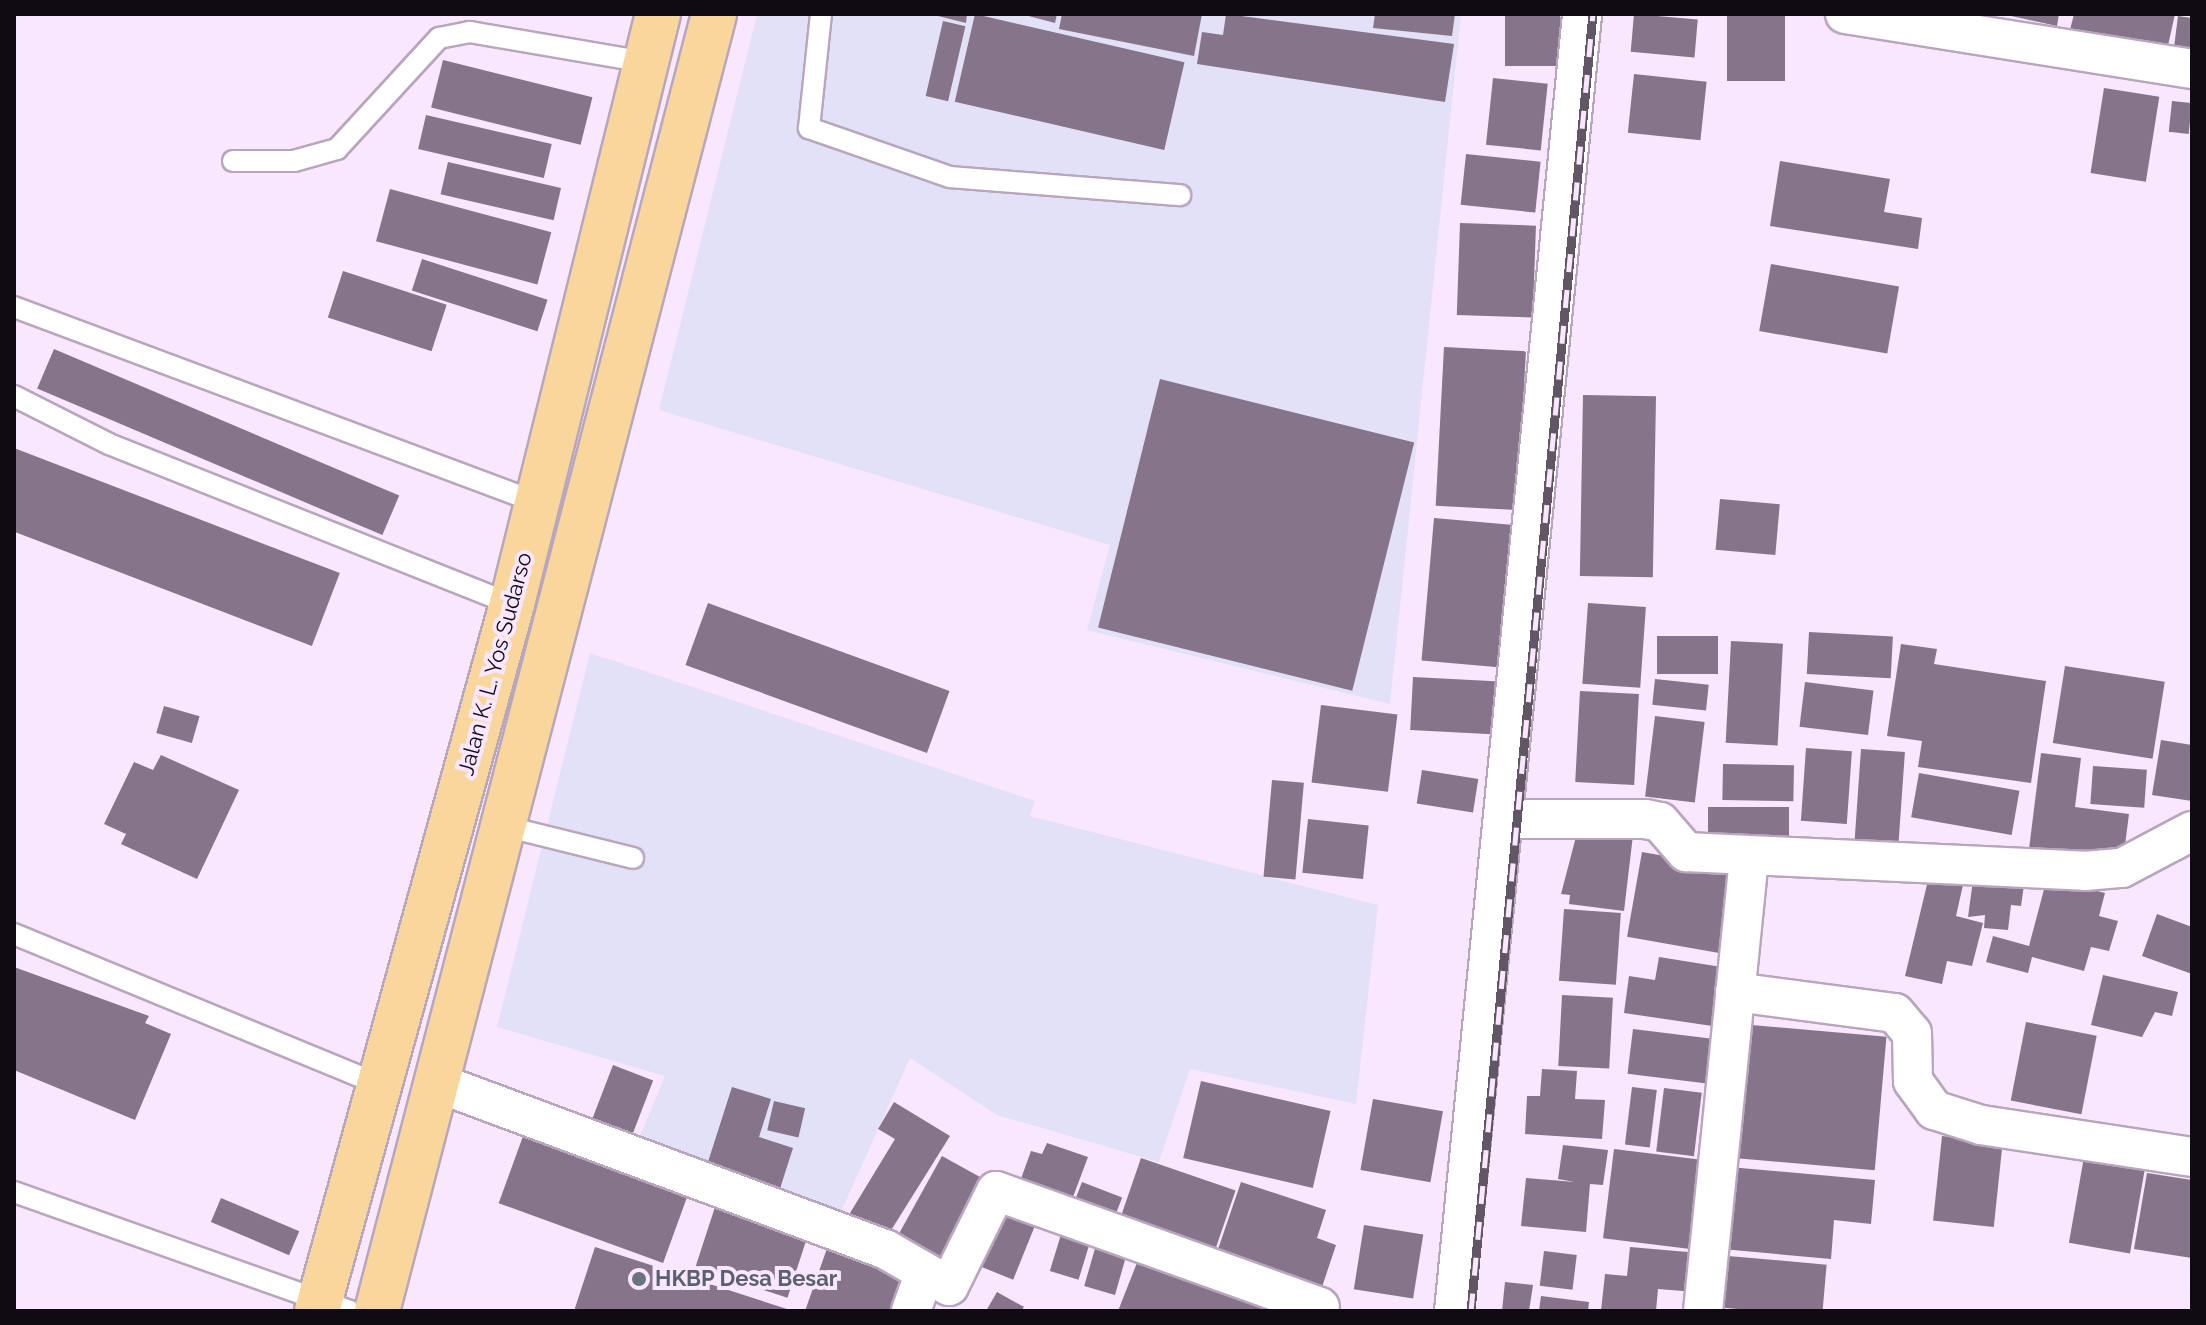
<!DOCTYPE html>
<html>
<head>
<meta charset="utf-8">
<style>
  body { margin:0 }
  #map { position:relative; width:2206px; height:1325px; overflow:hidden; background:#f9e6ff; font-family:Raleway,sans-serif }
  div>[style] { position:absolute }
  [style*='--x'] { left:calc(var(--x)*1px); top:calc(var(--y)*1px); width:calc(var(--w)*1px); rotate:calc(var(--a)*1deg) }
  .industrial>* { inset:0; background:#e3e1f7 }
  .building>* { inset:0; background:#85748a; transform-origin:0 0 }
  .roads { filter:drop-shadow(2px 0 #b8a6bd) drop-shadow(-2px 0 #b8a6bd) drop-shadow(0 2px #b8a6bd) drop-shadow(0 -2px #b8a6bd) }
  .service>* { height:20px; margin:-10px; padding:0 10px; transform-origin:10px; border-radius:10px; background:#fff }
  .minor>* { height:38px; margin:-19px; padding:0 19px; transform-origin:19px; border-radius:19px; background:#fff }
  .trunk>* { height:44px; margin:-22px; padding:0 22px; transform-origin:22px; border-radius:22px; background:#f8d69c }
  .rail>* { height:9px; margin-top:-4.5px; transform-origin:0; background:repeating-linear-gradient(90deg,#f9e6ff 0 18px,#615764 0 36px); box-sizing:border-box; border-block:2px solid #615764 }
  .dots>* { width:22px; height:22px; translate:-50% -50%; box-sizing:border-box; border:4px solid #f9e6ff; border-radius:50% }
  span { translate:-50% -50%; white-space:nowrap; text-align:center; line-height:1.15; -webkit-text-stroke:8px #f9e6ff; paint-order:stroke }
  .street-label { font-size:22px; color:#100a12 }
  .worship-label { font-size:22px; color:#5b616d; font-weight:700 }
  .left { translate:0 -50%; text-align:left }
  .frame { position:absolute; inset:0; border:16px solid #100a12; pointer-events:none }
</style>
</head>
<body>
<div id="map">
  <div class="industrial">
    <i style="clip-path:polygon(757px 14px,1461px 14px,1390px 704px,1087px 630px,1110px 545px,659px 410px)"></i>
    <i style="clip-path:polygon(590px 653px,1035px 801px,1030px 816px,1378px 905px,1356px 1104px,1190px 1069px,1159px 1162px,997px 1115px,910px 1058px,835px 1225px,635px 1148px,665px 1076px,497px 1027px)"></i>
  </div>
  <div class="building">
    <i style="clip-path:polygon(930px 14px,967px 14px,966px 23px)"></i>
    <i style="left:975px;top:14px;width:215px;height:90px;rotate:13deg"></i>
    <i style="clip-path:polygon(1021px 14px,1057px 14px,1055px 23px)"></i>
    <i style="clip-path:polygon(1062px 14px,1202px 14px,1194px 56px,1059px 29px)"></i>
    <i style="clip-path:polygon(1226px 14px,1454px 44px,1445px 102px,1197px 64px,1202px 32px,1223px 35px)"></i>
    <i style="clip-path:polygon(1375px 14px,1455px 14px,1452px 36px,1373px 28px)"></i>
    <i style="left:1505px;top:14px;width:55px;height:52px"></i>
    <i style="left:1634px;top:14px;width:64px;height:38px;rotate:5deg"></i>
    <i style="left:1727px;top:14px;width:58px;height:67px"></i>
    <i style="clip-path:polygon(2002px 14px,2059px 14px,2057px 26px)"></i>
    <i style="clip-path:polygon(2074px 14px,2175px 14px,2165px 59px,2068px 38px)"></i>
    <i style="clip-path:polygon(2178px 16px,2192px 18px,2192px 66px,2172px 63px)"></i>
    <i style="left:943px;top:21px;width:23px;height:77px;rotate:13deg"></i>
    <i style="left:443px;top:60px;width:154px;height:49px;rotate:14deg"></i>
    <i style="left:1634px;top:74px;width:73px;height:59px;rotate:6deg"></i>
    <i style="left:1493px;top:78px;width:55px;height:67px;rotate:6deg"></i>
    <i style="left:2104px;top:88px;width:56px;height:86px;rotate:9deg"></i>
    <i style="left:2172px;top:101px;width:20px;height:31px;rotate:6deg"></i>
    <i style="left:426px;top:115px;width:129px;height:35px;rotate:13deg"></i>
    <i style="left:1466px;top:154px;width:75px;height:51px;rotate:6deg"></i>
    <i style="clip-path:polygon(1780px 161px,1890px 179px,1884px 212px,1922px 218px,1918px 249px,1770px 226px)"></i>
    <i style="left:448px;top:162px;width:116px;height:33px;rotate:13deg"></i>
    <i style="left:390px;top:189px;width:167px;height:54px;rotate:15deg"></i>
    <i style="left:1460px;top:223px;width:76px;height:92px;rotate:2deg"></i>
    <i style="left:422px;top:259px;width:132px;height:33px;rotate:18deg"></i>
    <i style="left:1771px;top:264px;width:130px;height:68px;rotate:10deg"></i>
    <i style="left:343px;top:271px;width:109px;height:49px;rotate:18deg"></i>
    <i style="left:1444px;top:347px;width:82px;height:159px;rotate:3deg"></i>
    <i style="left:54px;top:349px;width:375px;height:43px;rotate:23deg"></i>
    <i style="left:1160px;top:379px;width:262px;height:256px;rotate:14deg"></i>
    <i style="left:1583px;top:395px;width:73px;height:181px;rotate:1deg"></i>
    <i style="left:14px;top:448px;width:349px;height:78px;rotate:21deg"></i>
    <i style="left:1720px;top:499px;width:60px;height:51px;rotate:5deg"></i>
    <i style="left:1434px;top:518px;width:80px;height:143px;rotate:5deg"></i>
    <i style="left:708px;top:603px;width:257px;height:66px;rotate:20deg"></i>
    <i style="left:1588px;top:603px;width:58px;height:81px;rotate:4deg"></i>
    <i style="left:1809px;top:632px;width:84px;height:42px;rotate:3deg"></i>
    <i style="left:1657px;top:636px;width:61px;height:38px"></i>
    <i style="left:1731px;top:641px;width:52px;height:102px;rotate:3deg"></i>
    <i style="clip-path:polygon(1901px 644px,1937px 649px,1934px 664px,2046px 681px,2031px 783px,1918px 767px,1922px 741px,1887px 736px)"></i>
    <i style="left:2065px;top:666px;width:101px;height:78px;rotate:9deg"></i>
    <i style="left:1413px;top:677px;width:82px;height:53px;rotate:3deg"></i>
    <i style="left:1655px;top:679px;width:54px;height:26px;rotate:6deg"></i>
    <i style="left:1805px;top:682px;width:69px;height:45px;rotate:7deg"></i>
    <i style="left:1580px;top:691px;width:59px;height:91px;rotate:3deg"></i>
    <i style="left:1321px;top:705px;width:77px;height:78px;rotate:7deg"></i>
    <i style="left:164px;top:706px;width:37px;height:28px;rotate:16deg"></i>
    <i style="left:1655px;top:716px;width:50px;height:81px;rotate:7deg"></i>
    <i style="clip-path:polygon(2161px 740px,2192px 745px,2192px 801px,2152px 795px)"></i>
    <i style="left:1806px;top:748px;width:46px;height:73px;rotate:4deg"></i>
    <i style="left:1861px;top:749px;width:44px;height:95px;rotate:4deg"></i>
    <i style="clip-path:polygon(2041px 753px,2081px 758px,2075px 807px,2129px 814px,2123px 861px,2029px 849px)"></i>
    <i style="clip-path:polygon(161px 755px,239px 790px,197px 879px,121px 844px,126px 834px,104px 824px,134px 762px,153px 770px)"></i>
    <i style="left:1723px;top:764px;width:71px;height:36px;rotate:1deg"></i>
    <i style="left:2093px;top:766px;width:54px;height:38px;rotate:4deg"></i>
    <i style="left:1422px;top:770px;width:57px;height:34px;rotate:9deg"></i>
    <i style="left:1919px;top:773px;width:102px;height:45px;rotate:10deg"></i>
    <i style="left:1272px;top:780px;width:32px;height:97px;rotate:5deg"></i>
    <i style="left:1708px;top:807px;width:81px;height:35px"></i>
    <i style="left:1308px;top:819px;width:61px;height:54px;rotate:6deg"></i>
    <i style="clip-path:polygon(1578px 829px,1633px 835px,1624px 911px,1569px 904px,1570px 895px,1561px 894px)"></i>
    <i style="left:1642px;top:852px;width:105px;height:86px;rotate:10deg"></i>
    <i style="clip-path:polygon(1931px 868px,1965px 876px,1956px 916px,1983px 923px,1972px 966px,1947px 961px,1942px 984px,1905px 976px)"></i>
    <i style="clip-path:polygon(1974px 873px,2025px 878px,2021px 906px,2011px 905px,2008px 930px,1984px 928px,1985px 915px,1968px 917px)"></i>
    <i style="clip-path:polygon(2047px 878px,2105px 893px,2099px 916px,2118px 921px,2109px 951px,2091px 947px,2084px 971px,2032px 957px,2028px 973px,1986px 962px,1993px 936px,2029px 946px)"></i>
    <i style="left:1564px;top:909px;width:57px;height:72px;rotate:4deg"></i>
    <i style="clip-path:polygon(2157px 914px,2192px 927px,2192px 974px,2142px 956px)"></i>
    <i style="clip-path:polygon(1659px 957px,1734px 969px,1726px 1028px,1624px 1013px,1629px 976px,1655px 980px)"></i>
    <i style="clip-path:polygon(14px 967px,149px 1016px,145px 1023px,171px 1034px,135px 1120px,14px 1070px)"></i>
    <i style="clip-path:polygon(2103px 975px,2178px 992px,2172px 1016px,2155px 1012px,2142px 1037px,2091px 1025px)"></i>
    <i style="left:1562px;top:995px;width:51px;height:71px;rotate:3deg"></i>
    <i style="left:2026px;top:1022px;width:72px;height:80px;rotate:11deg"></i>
    <i style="left:1740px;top:1024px;width:147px;height:134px;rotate:5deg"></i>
    <i style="left:1633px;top:1029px;width:92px;height:45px;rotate:7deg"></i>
    <i style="left:613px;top:1065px;width:43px;height:67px;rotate:21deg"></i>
    <i style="clip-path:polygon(1542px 1069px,1577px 1071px,1575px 1099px,1605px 1100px,1602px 1139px,1525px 1134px,1527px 1096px,1540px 1096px)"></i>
    <i style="left:1201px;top:1081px;width:133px;height:79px;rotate:13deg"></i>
    <i style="clip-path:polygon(732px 1087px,771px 1099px,759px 1137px,793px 1148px,777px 1198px,707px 1165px)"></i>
    <i style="left:1632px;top:1087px;width:25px;height:58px;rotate:7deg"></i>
    <i style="left:1664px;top:1088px;width:38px;height:64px;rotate:7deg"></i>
    <i style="left:1373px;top:1099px;width:71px;height:72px;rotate:10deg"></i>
    <i style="left:774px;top:1101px;width:32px;height:30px;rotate:13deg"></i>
    <i style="clip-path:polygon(894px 1102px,950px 1136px,885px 1240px,847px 1218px,895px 1139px,878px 1129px)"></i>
    <i style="left:526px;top:1128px;width:175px;height:80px;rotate:20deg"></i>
    <i style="left:1942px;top:1136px;width:61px;height:85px;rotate:6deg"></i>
    <i style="clip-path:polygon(1047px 1143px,1088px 1157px,1070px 1205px,1018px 1187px,1031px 1151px,1042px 1154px)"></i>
    <i style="clip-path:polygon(1563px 1145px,1608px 1150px,1603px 1185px,1590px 1184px,1586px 1232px,1521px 1226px,1526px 1178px,1575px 1182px,1558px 1179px)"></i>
    <i style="left:1614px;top:1149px;width:94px;height:90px;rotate:7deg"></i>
    <i style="left:942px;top:1156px;width:60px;height:98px;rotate:29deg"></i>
    <i style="left:2084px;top:1157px;width:62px;height:87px;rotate:10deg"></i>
    <i style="left:1141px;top:1158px;width:100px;height:74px;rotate:19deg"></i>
    <i style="clip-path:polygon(1729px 1167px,1875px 1180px,1871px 1224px,1834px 1220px,1831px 1259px,1722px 1249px)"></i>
    <i style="clip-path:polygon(2147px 1173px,2192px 1180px,2192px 1258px,2134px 1249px)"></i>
    <i style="left:1082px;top:1182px;width:43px;height:29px;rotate:21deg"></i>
    <i style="clip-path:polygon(1241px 1182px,1326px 1210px,1317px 1238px,1336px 1245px,1319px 1296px,1214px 1261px)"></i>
    <i style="left:1001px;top:1195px;width:43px;height:74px;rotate:22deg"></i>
    <i style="left:221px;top:1198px;width:85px;height:26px;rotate:23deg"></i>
    <i style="left:715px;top:1207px;width:97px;height:64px;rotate:18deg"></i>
    <i style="left:1364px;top:1225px;width:60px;height:65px;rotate:9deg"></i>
    <i style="left:1063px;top:1228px;width:30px;height:45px;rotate:17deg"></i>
    <i style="left:1098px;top:1238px;width:32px;height:50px;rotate:16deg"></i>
    <i style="clip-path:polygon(830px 1240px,912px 1270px,899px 1311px,805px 1311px)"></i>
    <i style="clip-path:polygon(1144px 1245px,1303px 1311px,1118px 1311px)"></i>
    <i style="clip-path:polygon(595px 1247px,790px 1310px,790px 1311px,574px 1311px)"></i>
    <i style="clip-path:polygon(1630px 1247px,1699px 1253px,1696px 1292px,1658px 1289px,1656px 1311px,1601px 1311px,1605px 1274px,1627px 1276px)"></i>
    <i style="left:1544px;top:1251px;width:33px;height:35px;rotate:7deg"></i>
    <i style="left:1728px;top:1256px;width:99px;height:52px;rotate:5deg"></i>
    <i style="clip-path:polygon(1505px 1282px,1533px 1285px,1529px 1311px,1502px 1311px)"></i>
    <i style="clip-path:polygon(997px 1292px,1024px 1307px,1021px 1311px,986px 1311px)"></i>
    <i style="clip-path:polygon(1541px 1296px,1589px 1302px,1588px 1311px,1539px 1311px)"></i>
  </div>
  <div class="roads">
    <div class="service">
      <i style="--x:821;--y:14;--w:115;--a:96"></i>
      <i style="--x:809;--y:128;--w:149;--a:19.2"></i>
      <i style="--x:950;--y:177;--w:231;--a:4.5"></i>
      <i style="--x:233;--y:161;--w:61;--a:0"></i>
      <i style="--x:294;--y:161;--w:45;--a:-15.6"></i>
      <i style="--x:337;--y:149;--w:151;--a:-47.4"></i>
      <i style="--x:439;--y:38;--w:32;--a:-11"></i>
      <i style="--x:470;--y:32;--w:179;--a:9.7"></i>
      <i style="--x:14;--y:307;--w:557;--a:20.48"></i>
      <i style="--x:14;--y:396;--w:106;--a:26.8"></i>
      <i style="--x:109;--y:444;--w:434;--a:21.7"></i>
      <i style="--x:504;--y:826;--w:133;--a:13.9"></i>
      <i style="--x:14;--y:934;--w:399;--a:22.4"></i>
      <i style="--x:14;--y:1192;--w:356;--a:19.5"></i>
    </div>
    <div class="minor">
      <i style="--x:1845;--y:14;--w:351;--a:9"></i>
      <i style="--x:1507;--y:819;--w:138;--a:0"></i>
      <i style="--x:1645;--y:819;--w:15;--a:11"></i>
      <i style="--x:1660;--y:822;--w:40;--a:49"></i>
      <i style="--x:1686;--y:852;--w:399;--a:2.7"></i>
      <i style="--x:2085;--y:871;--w:37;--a:-5"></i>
      <i style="--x:2122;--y:868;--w:79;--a:-27.9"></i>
      <i style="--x:1735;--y:992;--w:161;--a:7.5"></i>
      <i style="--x:1895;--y:1013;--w:26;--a:50"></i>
      <i style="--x:1912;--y:1033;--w:48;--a:88.8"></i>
      <i style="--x:1913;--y:1081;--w:36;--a:54"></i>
      <i style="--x:1934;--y:1110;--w:49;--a:17.7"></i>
      <i style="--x:1981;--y:1125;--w:213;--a:8.6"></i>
      <i style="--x:438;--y:1083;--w:477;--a:20.4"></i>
      <i style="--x:885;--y:1249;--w:74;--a:30"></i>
      <i style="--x:949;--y:1286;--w:106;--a:-63.7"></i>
      <i style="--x:996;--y:1191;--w:344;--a:19.7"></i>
      <i style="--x:911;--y:1311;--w:41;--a:-70.3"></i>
      <i style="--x:1454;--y:1311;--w:1303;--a:-84.36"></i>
      <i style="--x:1703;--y:1311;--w:457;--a:-84.2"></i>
    </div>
    <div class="trunk">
      <i style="--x:317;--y:1311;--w:733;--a:-74.58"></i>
      <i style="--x:512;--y:604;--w:608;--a:-76.1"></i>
      <i style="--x:377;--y:1311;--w:1340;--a:-75.43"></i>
    </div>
  </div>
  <div class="rail">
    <i style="--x:1471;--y:1311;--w:1303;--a:-84.63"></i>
  </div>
  <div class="dots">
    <i style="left:639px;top:1279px;background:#6b7280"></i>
  </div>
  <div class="street-label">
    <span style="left:495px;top:664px;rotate:-75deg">Jalan K. L. Yos Sudarso</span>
  </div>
  <div class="worship-label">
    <span class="left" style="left:655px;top:1279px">HKBP Desa Besar</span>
  </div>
  <div class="frame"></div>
</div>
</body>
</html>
